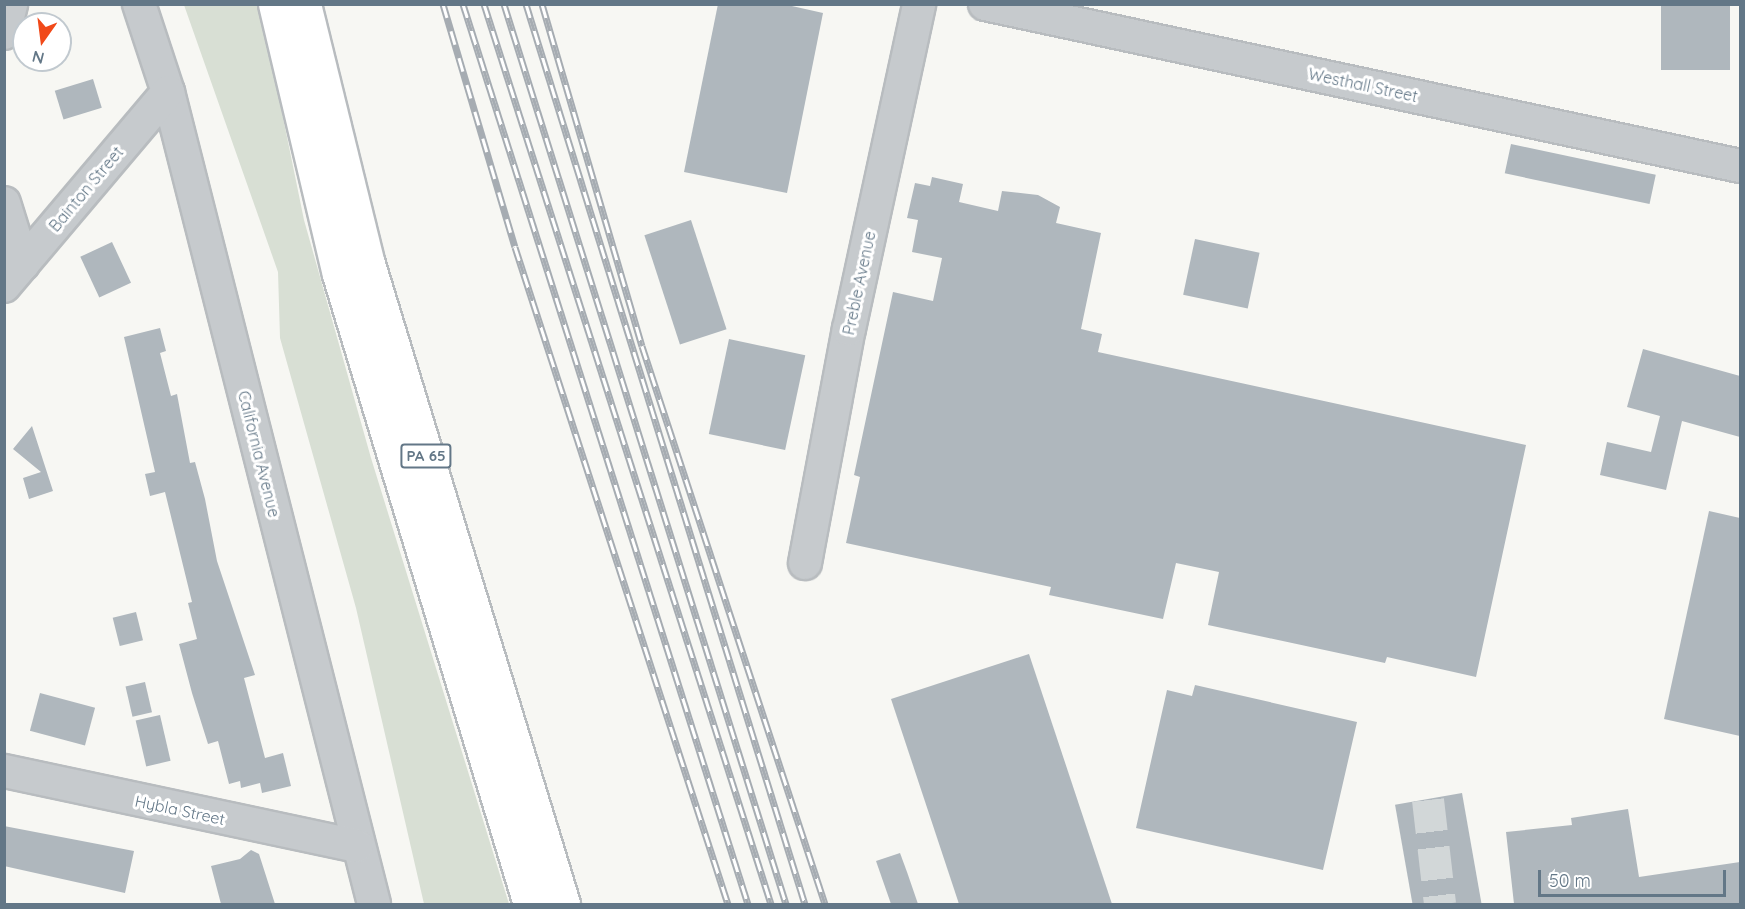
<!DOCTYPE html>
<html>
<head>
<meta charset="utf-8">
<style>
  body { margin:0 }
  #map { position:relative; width:1745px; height:909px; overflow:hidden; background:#f7f7f3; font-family:Quicksand,sans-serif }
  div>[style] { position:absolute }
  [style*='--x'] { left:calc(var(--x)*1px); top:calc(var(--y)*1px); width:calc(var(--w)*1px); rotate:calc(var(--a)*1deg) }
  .green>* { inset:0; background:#d8dfd4 }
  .building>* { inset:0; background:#afb7bd; transform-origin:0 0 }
  .minor-tunnel>* { height:32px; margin-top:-16px; transform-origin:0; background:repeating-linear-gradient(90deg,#d2d7d8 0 32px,transparent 0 48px) }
  .roads { filter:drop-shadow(2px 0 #b8bcbf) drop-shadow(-2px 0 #b8bcbf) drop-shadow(0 2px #b8bcbf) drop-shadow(0 -2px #b8bcbf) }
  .minor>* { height:32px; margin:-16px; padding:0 16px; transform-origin:16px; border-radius:16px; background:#c6cacd }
  .highway>* { height:33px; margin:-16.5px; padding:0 16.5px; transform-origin:16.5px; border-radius:16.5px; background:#fff }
  .rail>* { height:7px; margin-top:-3.5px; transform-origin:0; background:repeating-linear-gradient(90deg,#fff 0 14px,#a6acb2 0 28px); box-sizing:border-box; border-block:2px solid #a6acb2 }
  span { translate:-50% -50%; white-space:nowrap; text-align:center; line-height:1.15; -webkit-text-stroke:6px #fff; paint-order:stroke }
  .shield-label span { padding:2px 4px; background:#fff; border:2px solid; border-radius:4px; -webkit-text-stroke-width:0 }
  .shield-label { font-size:15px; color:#637787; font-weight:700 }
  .street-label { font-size:16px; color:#637787 }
  .frame { position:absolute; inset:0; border:6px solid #637787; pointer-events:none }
  .north { position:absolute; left:12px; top:12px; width:60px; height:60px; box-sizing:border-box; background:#fff; border:2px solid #c1c9cf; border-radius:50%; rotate:194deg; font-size:16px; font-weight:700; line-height:24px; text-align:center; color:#637787 }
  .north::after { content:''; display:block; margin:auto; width:21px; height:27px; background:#f14919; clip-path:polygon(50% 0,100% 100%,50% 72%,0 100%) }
  .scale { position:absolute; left:1538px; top:870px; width:188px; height:27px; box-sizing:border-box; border:3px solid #637787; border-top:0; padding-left:8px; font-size:18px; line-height:21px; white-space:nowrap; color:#637787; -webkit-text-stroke:4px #fff; paint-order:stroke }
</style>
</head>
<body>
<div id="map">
  <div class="green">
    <i style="clip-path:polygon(184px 5px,260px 5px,304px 220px,371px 458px,509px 904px,424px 904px,356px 608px,280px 338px,278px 272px)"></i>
  </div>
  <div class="building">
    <i style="clip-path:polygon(718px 4px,783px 4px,823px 13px,787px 193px,684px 172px)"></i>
    <i style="left:1661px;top:4px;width:69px;height:66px"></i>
    <i style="left:93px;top:79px;width:30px;height:40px;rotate:73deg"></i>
    <i style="left:1511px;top:144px;width:148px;height:30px;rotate:12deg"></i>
    <i style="clip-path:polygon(932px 177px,963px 184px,959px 202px,998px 211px,1002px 191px,1038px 195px,1060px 207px,1056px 223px,1101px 233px,1081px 329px,1102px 334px,1098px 352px,1526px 445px,1476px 677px,1387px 657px,1385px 663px,1208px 625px,1219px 572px,1176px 563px,1163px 619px,1049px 595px,1051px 587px,846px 543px,860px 477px,854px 475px,893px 292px,933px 301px,942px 258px,912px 252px,918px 220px,907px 218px,915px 183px,930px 186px)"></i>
    <i style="left:691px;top:220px;width:115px;height:49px;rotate:72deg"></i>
    <i style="left:1195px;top:239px;width:66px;height:57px;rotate:12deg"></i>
    <i style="left:112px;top:242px;width:45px;height:35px;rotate:65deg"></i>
    <i style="clip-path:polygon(160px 328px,166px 351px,160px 353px,171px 396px,177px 394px,190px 463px,195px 462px,205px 499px,217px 561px,255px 675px,244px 678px,265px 758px,283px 753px,291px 786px,262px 793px,260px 783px,241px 788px,240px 781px,229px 784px,218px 741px,208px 744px,192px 693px,179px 644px,197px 639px,188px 603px,192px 602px,165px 492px,150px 496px,145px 474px,155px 472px,124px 337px)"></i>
    <i style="left:729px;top:339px;width:78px;height:97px;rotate:12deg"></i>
    <i style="clip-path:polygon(1643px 349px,1740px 376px,1740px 437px,1682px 421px,1666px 490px,1600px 475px,1607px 442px,1651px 452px,1660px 416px,1627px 407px)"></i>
    <i style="clip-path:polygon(32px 426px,53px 491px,29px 499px,23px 478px,41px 472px,13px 449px)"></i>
    <i style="clip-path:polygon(1709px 511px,1740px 518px,1740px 736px,1664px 719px)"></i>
    <i style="left:136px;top:612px;width:29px;height:24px;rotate:76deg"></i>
    <i style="clip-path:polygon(1029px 654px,1112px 904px,959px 904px,891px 699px)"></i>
    <i style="left:145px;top:682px;width:31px;height:20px;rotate:77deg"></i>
    <i style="clip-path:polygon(1195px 685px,1357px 722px,1323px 870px,1136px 828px,1167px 690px,1192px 696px)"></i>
    <i style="left:40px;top:693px;width:57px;height:39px;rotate:15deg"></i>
    <i style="left:160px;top:715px;width:47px;height:25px;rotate:77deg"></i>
    <i style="left:1462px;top:793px;width:113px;height:68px;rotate:80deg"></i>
    <i style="clip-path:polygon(1628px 809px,1639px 877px,1740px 862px,1740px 904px,1514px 904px,1506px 832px,1572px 825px,1571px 818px)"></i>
    <i style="clip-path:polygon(4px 826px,134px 851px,125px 893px,4px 866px)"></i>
    <i style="clip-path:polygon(251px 850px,259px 854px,275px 904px,221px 904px,211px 866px,240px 859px)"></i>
    <i style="clip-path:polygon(900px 853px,907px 872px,918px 904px,891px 904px,876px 861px)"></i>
  </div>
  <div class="minor-tunnel">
    <i style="--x:1428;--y:800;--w:105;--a:83.4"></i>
  </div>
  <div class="roads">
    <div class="minor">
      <i style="--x:139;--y:4;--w:93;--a:71.8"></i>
      <i style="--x:168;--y:92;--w:838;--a:75.76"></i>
      <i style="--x:985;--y:4;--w:772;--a:12.11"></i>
      <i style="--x:4;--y:33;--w:30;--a:-76"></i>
      <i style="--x:4;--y:203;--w:64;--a:72.7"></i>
      <i style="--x:4;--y:286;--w:254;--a:-49.8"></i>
      <i style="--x:805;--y:563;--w:238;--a:-79.4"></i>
      <i style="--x:849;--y:329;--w:332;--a:-77.8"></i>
      <i style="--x:4;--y:771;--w:361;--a:12"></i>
    </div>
    <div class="highway">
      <i style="--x:275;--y:4;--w:277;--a:76.7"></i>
      <i style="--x:339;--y:274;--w:658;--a:73.13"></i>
      <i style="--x:304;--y:4;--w:268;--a:76.2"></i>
      <i style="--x:368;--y:264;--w:669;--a:73.05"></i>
    </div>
  </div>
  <div class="rail">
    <i style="--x:443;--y:4;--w:253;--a:73.5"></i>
    <i style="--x:515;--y:247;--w:691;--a:72.04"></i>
    <i style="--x:463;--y:4;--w:944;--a:72.43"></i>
    <i style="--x:484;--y:4;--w:945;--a:72.31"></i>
    <i style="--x:504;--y:4;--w:943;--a:72.6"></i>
    <i style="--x:526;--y:4;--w:942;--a:72.78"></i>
    <i style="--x:542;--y:4;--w:356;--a:73.7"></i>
    <i style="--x:642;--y:346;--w:587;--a:71.84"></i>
  </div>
  <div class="shield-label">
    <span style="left:426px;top:456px">PA 65</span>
  </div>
  <div class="street-label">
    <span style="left:1363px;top:85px;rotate:12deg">Westhall Street</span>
    <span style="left:86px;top:189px;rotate:-50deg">Bainton Street</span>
    <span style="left:859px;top:283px;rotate:-78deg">Preble Avenue</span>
    <span style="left:259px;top:454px;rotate:76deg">California Avenue</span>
    <span style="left:180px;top:810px;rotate:12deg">Hybla Street</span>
  </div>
  <div class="frame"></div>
  <div class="north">N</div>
  <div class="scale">50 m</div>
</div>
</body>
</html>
